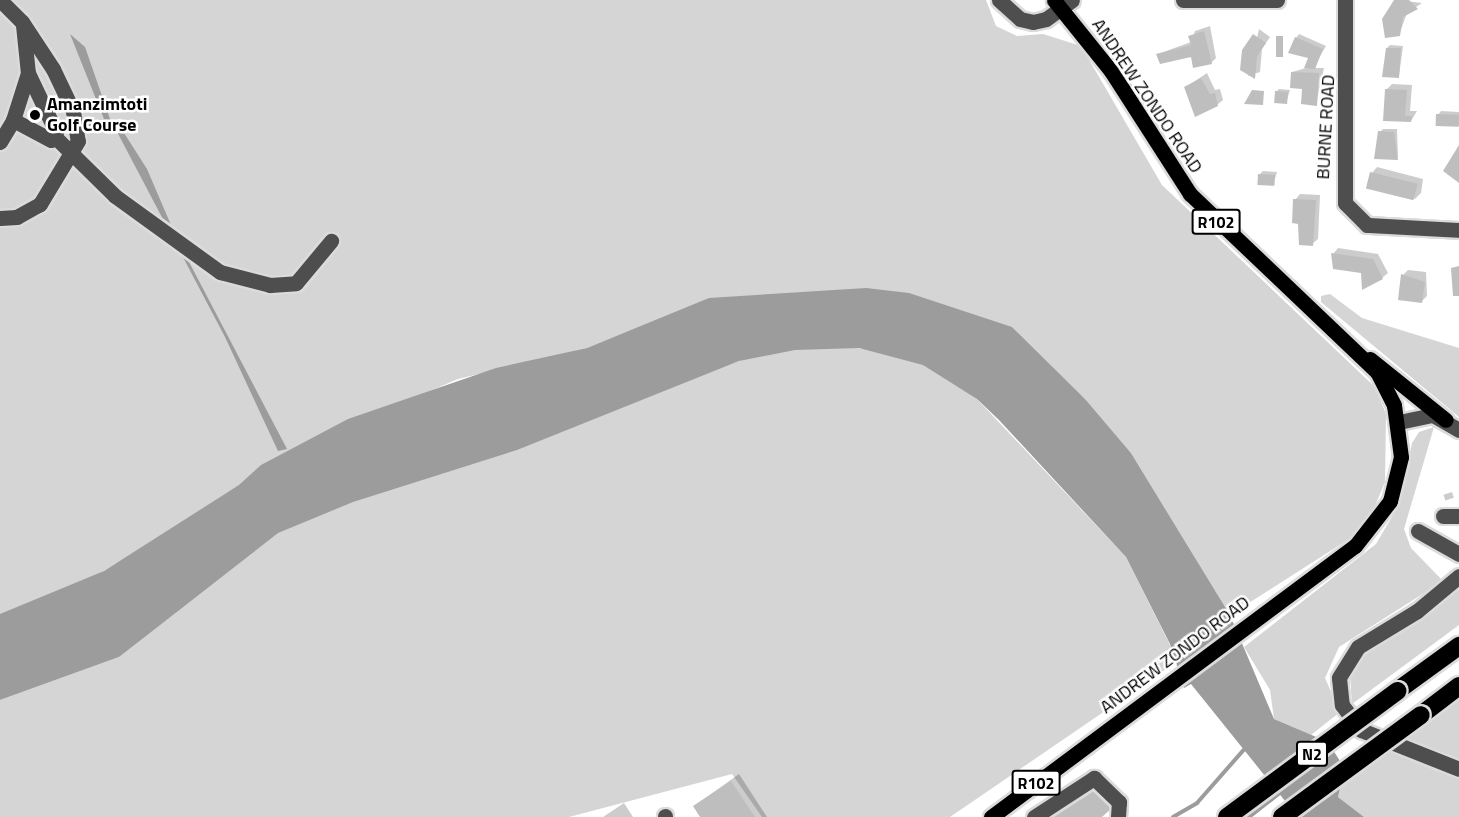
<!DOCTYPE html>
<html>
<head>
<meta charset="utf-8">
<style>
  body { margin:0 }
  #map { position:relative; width:1459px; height:817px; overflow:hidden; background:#fff; font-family:"Titillium Web",sans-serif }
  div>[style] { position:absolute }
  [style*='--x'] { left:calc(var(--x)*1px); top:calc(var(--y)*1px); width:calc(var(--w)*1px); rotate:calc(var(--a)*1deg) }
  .green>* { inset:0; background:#d5d5d5 }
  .water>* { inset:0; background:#9c9c9c }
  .shadow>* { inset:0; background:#0003; transform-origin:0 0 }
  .stream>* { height:4px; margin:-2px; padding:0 2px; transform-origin:2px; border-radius:2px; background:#9c9c9c }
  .building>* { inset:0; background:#bebebe; transform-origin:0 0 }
  .roads { filter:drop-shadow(2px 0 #dbdbdb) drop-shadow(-2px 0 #dbdbdb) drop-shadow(0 2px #dbdbdb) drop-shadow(0 -2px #dbdbdb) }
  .minor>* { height:15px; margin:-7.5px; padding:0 7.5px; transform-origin:7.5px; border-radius:7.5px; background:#4e4e4e }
  .major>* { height:15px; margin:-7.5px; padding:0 7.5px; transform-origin:7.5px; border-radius:7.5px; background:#000 }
  .highway>* { height:18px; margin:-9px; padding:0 9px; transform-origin:9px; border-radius:9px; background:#000 }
  .bridges { filter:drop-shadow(2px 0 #dbdbdb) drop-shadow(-2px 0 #dbdbdb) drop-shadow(0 2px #dbdbdb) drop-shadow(0 -2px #dbdbdb) }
  .highway-bridge>* { height:18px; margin:-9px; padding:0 9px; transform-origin:9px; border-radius:9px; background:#000 }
  .dots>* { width:16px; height:16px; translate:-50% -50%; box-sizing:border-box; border:3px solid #fff; border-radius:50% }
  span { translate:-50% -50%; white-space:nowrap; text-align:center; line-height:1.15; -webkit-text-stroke:5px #fff; paint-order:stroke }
  .shield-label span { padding:2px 4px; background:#fff; border:2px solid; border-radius:4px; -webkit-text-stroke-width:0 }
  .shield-label { font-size:16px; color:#000; font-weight:700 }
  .street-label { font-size:18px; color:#000 }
  .poi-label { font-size:18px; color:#000; font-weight:700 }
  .left { translate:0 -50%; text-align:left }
</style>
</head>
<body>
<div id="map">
  <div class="green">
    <i style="clip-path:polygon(0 0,986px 0,996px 26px,1017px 36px,1043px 34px,1081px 46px,1162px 185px,1375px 387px,1386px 414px,1385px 482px,1375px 506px,1349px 539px,1230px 615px,1131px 453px,1086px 400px,1012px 333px,650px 323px,587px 348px,458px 379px,336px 431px,64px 595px,0 617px)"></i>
    <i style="clip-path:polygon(1330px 294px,1362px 318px,1459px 348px,1459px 417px,1321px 302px,1321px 296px)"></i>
    <i style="clip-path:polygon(834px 345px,896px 353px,944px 373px,977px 399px,1126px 557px,1178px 661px,950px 817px,762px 817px,732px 774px,569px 817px,0 817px,0 700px,119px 657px,287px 521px,773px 349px)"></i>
    <i style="clip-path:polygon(1434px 427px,1404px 529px,1411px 548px,1443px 581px,1339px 647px,1325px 678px,1340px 712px,1311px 735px,1274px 719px,1270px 690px,1244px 647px,1376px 544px,1400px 503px,1412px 443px,1419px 432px)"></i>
    <i style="clip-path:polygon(1459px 590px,1459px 625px,1352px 704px,1350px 676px,1362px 655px)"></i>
    <i style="clip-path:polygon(1459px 699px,1459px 817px,1364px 817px,1338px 797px,1341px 787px)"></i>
  </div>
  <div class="water">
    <i style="clip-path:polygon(70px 34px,85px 47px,110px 119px,119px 125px,147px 169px,177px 239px,287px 449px,278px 451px,225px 337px,115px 128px,84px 128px,81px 123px,104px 119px)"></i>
    <i style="clip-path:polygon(866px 288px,909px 293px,1012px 327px,1086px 400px,1131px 453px,1230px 615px,1274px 719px,1328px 742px,1345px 769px,1338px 797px,1364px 817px,1298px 817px,1191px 684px,1184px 688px,1170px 644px,1126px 557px,999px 420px,977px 399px,923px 365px,859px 348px,795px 350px,739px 361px,517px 450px,353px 502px,278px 533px,119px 657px,0 700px,0 614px,104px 571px,239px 485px,261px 465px,348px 419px,496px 368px,587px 348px,709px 298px)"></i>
  </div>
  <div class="shadow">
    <i style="clip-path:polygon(1397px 0,1422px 3px,1407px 13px,1399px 35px)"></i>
    <i style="clip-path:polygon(1210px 26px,1216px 58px,1211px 63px,1192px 55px,1158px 54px,1191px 42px,1195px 31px)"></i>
    <i style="clip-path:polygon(1259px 29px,1270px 37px,1262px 49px,1260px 72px,1248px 76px)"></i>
    <i style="clip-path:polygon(1299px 34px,1326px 46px,1313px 68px,1324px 68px,1316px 104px,1292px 72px,1306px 68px,1310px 57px,1296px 38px)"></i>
    <i style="clip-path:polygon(1390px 45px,1403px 46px,1399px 76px,1387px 48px)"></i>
    <i style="clip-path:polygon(1207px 73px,1215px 90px,1220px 89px,1223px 100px,1217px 105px,1186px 87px)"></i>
    <i style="clip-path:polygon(1392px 84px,1412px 85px,1410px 111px,1417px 111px,1411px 121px,1385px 119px,1386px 90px)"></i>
    <i style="clip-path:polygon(1279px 89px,1290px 90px,1286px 103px,1276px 92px)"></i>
    <i style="clip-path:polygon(1441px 111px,1459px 112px,1459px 126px,1438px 115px)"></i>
    <i style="clip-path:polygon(1383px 129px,1397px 129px,1398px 158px,1380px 132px)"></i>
    <i style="clip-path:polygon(1377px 167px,1423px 179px,1421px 193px,1415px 199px,1372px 173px)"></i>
    <i style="clip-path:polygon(1263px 171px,1277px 172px,1273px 185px,1260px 174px)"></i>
    <i style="clip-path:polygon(1300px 194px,1320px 195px,1318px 239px,1312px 244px,1300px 222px,1295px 200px)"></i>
    <i style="clip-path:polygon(1338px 248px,1378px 254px,1388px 273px,1382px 278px,1363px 272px,1333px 254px)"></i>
    <i style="clip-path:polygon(1408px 270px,1426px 272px,1427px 296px,1421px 302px,1403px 275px)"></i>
    <i style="left:1452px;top:492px;width:6px;height:9px;rotate:72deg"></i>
    <i style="clip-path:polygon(739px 774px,767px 817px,702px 817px,694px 806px)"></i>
    <i style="clip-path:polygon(624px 803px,633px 817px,603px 817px)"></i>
  </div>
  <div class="stream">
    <i style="--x:1173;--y:817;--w:28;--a:-30"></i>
    <i style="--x:1197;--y:803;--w:76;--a:-48.7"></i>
    <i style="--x:1249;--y:817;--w:41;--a:-38"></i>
  </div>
  <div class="building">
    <i style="clip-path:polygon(1394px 0,1409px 0,1418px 9px,1403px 17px,1400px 36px,1385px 38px,1382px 19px)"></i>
    <i style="clip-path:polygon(1204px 31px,1212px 64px,1193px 68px,1191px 57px,1160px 64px,1156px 54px,1191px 45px,1188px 36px)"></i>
    <i style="clip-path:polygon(1253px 34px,1266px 43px,1257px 56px,1255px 79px,1240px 70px,1242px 50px)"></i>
    <i style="left:1276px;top:36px;width:7px;height:21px"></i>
    <i style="clip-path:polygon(1295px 37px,1323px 49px,1315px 69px,1304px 68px,1308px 58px,1288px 53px)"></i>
    <i style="clip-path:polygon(1386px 48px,1401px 48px,1399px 78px,1382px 77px)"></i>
    <i style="clip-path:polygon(1291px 72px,1319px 73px,1317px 106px,1301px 104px,1302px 89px,1290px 88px)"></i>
    <i style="clip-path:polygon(1201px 78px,1210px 94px,1215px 93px,1218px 106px,1195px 117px,1184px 87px)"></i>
    <i style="clip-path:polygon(1385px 89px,1407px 90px,1405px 116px,1412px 116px,1411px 122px,1383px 121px)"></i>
    <i style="clip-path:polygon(1252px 90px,1264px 91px,1263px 105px,1244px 104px)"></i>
    <i style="left:1275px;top:91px;width:13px;height:12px;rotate:4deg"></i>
    <i style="left:1436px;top:114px;width:23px;height:12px;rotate:2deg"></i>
    <i style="clip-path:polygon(1378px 131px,1394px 132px,1398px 160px,1374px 159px)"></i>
    <i style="clip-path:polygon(1459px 145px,1459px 183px,1443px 171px)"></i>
    <i style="left:1370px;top:172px;width:49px;height:17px;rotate:14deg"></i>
    <i style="left:1258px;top:174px;width:17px;height:11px;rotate:3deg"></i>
    <i style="clip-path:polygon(1293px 199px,1316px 200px,1313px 246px,1299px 245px,1298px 224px,1292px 223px)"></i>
    <i style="clip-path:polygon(1331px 253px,1373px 259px,1383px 279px,1362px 290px,1361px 273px,1333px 269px)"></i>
    <i style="clip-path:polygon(1459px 266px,1459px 296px,1453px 296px,1451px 268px)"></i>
    <i style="clip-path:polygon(1401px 274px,1425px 282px,1422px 303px,1398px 300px)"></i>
    <i style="clip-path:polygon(731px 781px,755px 817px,700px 817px,693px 806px)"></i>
    <i style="clip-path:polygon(1095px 785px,1112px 808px,1102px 817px,1050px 817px)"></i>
  </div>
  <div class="roads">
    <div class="minor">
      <i style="--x:0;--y:0;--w:31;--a:45"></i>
      <i style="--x:22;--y:22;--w:56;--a:56.6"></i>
      <i style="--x:53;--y:69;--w:47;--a:64.5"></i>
      <i style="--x:73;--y:111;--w:30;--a:81"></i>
      <i style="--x:78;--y:141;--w:74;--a:121.1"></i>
      <i style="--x:40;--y:204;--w:26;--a:151"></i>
      <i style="--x:17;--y:217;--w:17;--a:177"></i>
      <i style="--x:999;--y:0;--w:28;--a:42"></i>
      <i style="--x:1020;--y:19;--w:13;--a:13"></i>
      <i style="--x:1033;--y:22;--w:13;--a:-13"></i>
      <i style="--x:1046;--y:19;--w:32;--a:-36"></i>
      <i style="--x:1183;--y:0;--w:94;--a:0"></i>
      <i style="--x:1345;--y:0;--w:203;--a:90"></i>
      <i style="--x:1345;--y:203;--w:31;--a:45"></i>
      <i style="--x:1367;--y:225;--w:92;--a:3.1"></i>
      <i style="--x:23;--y:25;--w:48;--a:84.1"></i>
      <i style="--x:28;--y:73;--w:65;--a:64.6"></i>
      <i style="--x:56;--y:132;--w:9;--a:122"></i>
      <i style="--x:51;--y:140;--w:43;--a:-152.2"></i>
      <i style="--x:13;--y:120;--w:49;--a:-72.3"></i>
      <i style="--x:55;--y:137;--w:84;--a:44.5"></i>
      <i style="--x:115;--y:196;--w:130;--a:35.9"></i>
      <i style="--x:220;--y:272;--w:52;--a:14.6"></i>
      <i style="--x:270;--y:285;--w:26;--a:-4"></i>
      <i style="--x:296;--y:283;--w:55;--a:-50.2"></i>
      <i style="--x:0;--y:142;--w:26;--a:-59"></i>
      <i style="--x:1399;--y:422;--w:35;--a:-12"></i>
      <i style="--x:1433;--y:415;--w:30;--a:30"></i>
      <i style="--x:1443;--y:516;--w:16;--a:0"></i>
      <i style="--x:1418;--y:531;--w:47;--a:29.3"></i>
      <i style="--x:1459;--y:576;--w:55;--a:140.2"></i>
      <i style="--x:1417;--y:611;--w:69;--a:148.6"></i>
      <i style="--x:1358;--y:647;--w:36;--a:122"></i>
      <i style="--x:1339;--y:678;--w:27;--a:84"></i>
      <i style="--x:1342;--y:705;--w:31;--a:53"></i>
      <i style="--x:1361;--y:730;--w:105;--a:21.7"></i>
      <i style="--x:665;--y:816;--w:1;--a:90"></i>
      <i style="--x:1034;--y:817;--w:72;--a:-33"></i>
      <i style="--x:1094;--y:778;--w:35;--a:44"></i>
      <i style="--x:1119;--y:802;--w:15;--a:94"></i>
    </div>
    <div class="major">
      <i style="--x:1370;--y:359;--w:97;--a:38.8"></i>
      <i style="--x:991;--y:817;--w:454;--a:-36.7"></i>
      <i style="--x:1355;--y:546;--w:57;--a:-52.1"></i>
      <i style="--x:1390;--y:501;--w:45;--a:-76"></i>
      <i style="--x:1401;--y:457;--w:52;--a:-97.7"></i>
      <i style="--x:1394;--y:405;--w:37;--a:-117"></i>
      <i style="--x:1377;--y:372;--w:258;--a:-136.4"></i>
      <i style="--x:1190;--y:194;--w:146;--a:-122.7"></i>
      <i style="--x:1111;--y:71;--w:91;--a:-128.8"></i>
    </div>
    <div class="highway">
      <i style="--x:1397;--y:691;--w:77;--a:-36"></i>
      <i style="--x:1421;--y:715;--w:48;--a:-37.3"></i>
    </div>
  </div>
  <div class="bridges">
    <div class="highway-bridge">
      <i style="--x:1227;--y:817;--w:212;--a:-36.5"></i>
      <i style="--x:1282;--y:817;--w:172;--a:-36.3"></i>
    </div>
  </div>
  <div class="dots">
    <i style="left:35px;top:115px;background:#000"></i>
  </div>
  <div class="shield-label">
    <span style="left:1216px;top:222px">R102</span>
    <span style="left:1312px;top:754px">N2</span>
    <span style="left:1036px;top:783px">R102</span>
  </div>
  <div class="street-label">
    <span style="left:1147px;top:96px;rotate:56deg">ANDREW ZONDO ROAD</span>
    <span style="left:1326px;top:127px;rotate:-87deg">BURNE ROAD</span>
    <span style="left:1175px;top:655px;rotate:-37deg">ANDREW ZONDO ROAD</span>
  </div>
  <div class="poi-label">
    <span class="left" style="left:47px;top:115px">Amanzimtoti<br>Golf Course</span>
  </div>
</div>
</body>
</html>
